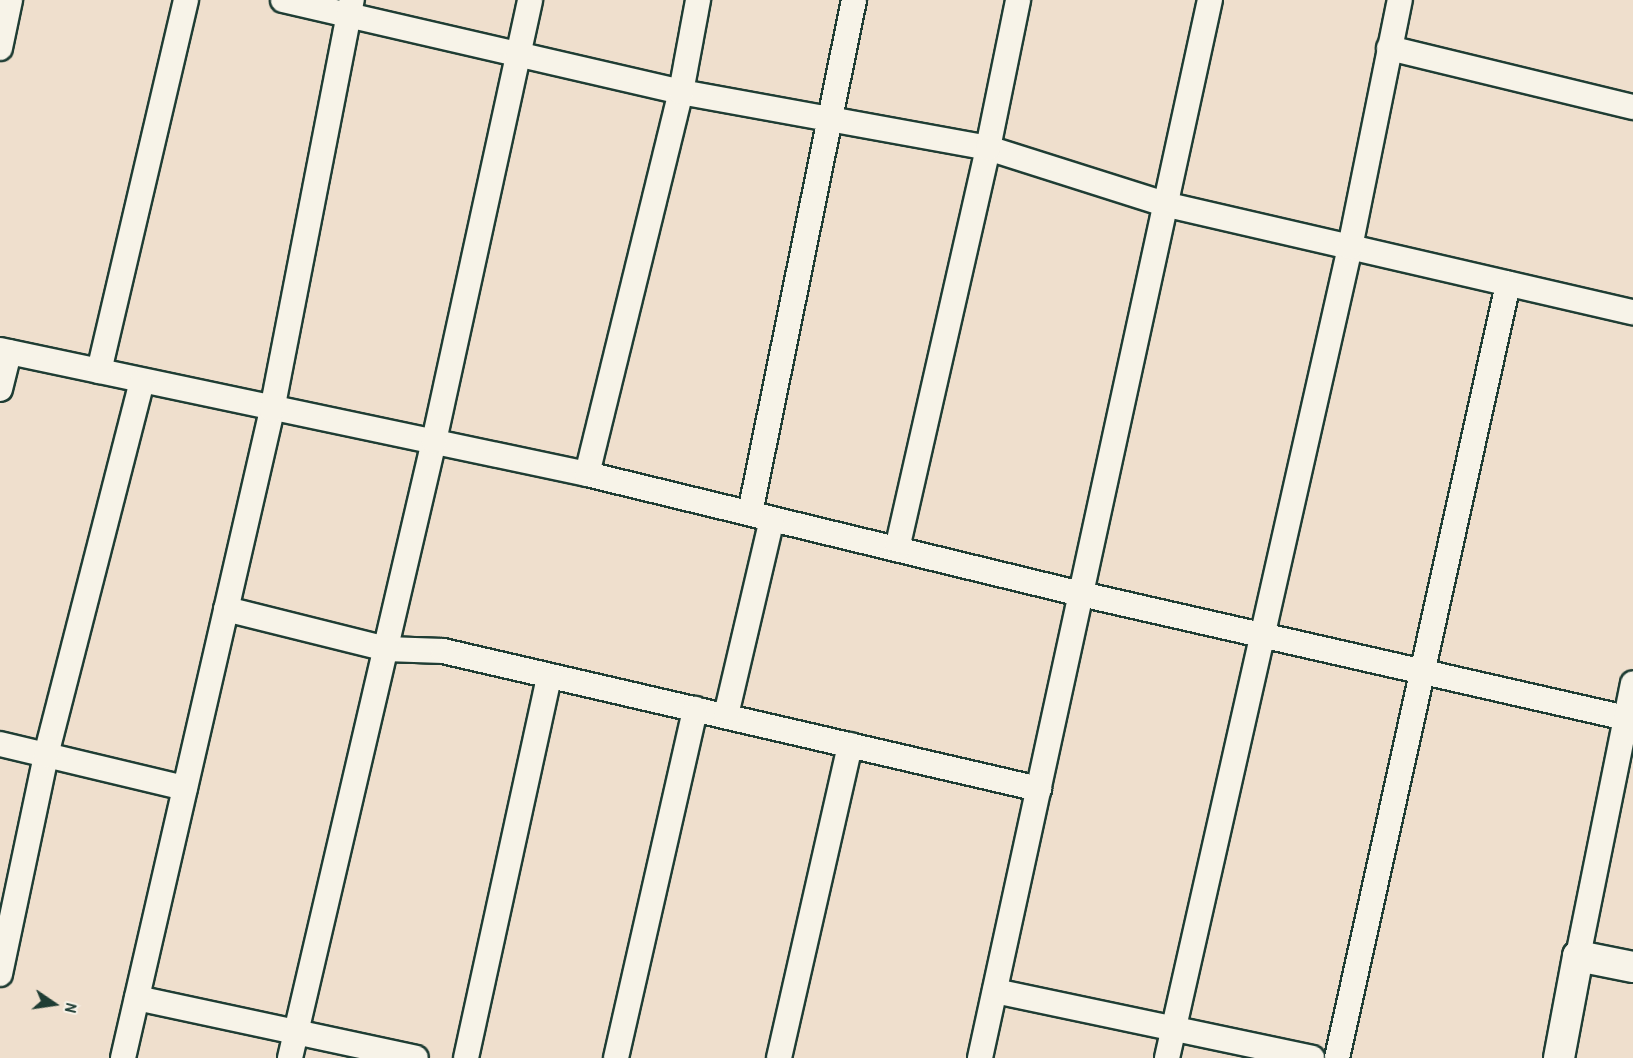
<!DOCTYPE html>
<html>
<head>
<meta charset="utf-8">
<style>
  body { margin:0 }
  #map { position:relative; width:1633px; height:1058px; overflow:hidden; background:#efdfcd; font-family:"Patrick Hand",sans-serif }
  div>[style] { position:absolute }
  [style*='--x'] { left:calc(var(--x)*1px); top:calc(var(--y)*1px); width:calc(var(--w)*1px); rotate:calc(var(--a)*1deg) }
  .roads { filter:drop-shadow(2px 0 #1f3d34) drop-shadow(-2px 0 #1f3d34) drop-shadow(0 2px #1f3d34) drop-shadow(0 -2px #1f3d34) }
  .minor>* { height:24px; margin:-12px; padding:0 12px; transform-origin:12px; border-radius:12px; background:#f7f3e8 }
  .tertiary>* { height:30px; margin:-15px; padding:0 15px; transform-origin:15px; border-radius:15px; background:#f7f3e8 }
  span { translate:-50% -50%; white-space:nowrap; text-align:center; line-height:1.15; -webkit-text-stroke:5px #f7f3e8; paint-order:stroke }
  .north { position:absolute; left:24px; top:974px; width:60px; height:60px; -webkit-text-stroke:4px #f7f3e8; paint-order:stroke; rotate:103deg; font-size:16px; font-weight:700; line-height:24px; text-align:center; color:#1f3d34 }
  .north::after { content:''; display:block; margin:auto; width:21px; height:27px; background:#1f3d34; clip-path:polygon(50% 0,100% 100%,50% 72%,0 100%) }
</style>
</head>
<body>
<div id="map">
  <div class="roads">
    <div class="minor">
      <i style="--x:283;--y:0;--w:408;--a:13"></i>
      <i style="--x:681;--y:92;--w:312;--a:10.3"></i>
      <i style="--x:988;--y:148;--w:189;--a:17.6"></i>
      <i style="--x:1168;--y:205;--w:477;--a:13"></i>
      <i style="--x:0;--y:48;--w:49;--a:-78.2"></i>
      <i style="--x:1389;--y:48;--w:251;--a:13.6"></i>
      <i style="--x:0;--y:350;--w:600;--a:11.93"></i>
      <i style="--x:587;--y:474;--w:508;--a:13.65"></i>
      <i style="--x:1081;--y:594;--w:559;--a:12.82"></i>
      <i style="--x:99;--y:371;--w:381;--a:-76.8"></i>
      <i style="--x:0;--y:389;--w:38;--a:-76"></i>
      <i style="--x:587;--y:474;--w:393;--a:-76.2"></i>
      <i style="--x:681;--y:92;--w:94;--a:-79.5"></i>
      <i style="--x:750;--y:513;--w:523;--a:-78.54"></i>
      <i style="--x:897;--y:549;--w:411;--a:-77.2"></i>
      <i style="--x:988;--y:148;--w:151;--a:-78.5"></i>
      <i style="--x:226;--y:609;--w:165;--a:14"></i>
      <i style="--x:386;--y:649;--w:57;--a:2"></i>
      <i style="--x:443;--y:651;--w:612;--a:13.04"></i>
      <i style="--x:726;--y:715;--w:201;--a:-76.8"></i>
      <i style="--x:0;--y:744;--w:190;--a:13.4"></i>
      <i style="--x:1578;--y:956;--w:278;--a:-78.6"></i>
      <i style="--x:0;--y:974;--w:224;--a:-78.1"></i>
      <i style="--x:46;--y:755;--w:385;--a:-75.6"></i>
      <i style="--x:995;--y:991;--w:324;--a:11.9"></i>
      <i style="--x:137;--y:998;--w:285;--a:12.1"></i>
      <i style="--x:123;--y:1058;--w:665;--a:-77.05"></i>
      <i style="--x:272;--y:410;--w:418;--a:-79"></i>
      <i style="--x:290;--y:1058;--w:634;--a:-76.86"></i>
      <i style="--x:434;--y:441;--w:451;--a:-77.7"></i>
      <i style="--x:466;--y:1058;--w:391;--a:-77.7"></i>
      <i style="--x:616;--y:1058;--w:358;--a:-77.2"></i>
      <i style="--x:779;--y:1058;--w:321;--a:-77.2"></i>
      <i style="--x:980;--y:1058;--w:1083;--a:-77.74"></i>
      <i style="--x:1167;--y:1058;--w:831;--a:-77.28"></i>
      <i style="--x:1350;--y:247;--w:252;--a:-78.6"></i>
      <i style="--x:1337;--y:1058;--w:793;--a:-77.54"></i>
    </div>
    <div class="tertiary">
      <i style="--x:1559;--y:1058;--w:104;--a:-79.4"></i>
      <i style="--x:1578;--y:956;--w:56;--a:11.3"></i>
    </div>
  </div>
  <div class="north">N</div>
</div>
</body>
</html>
